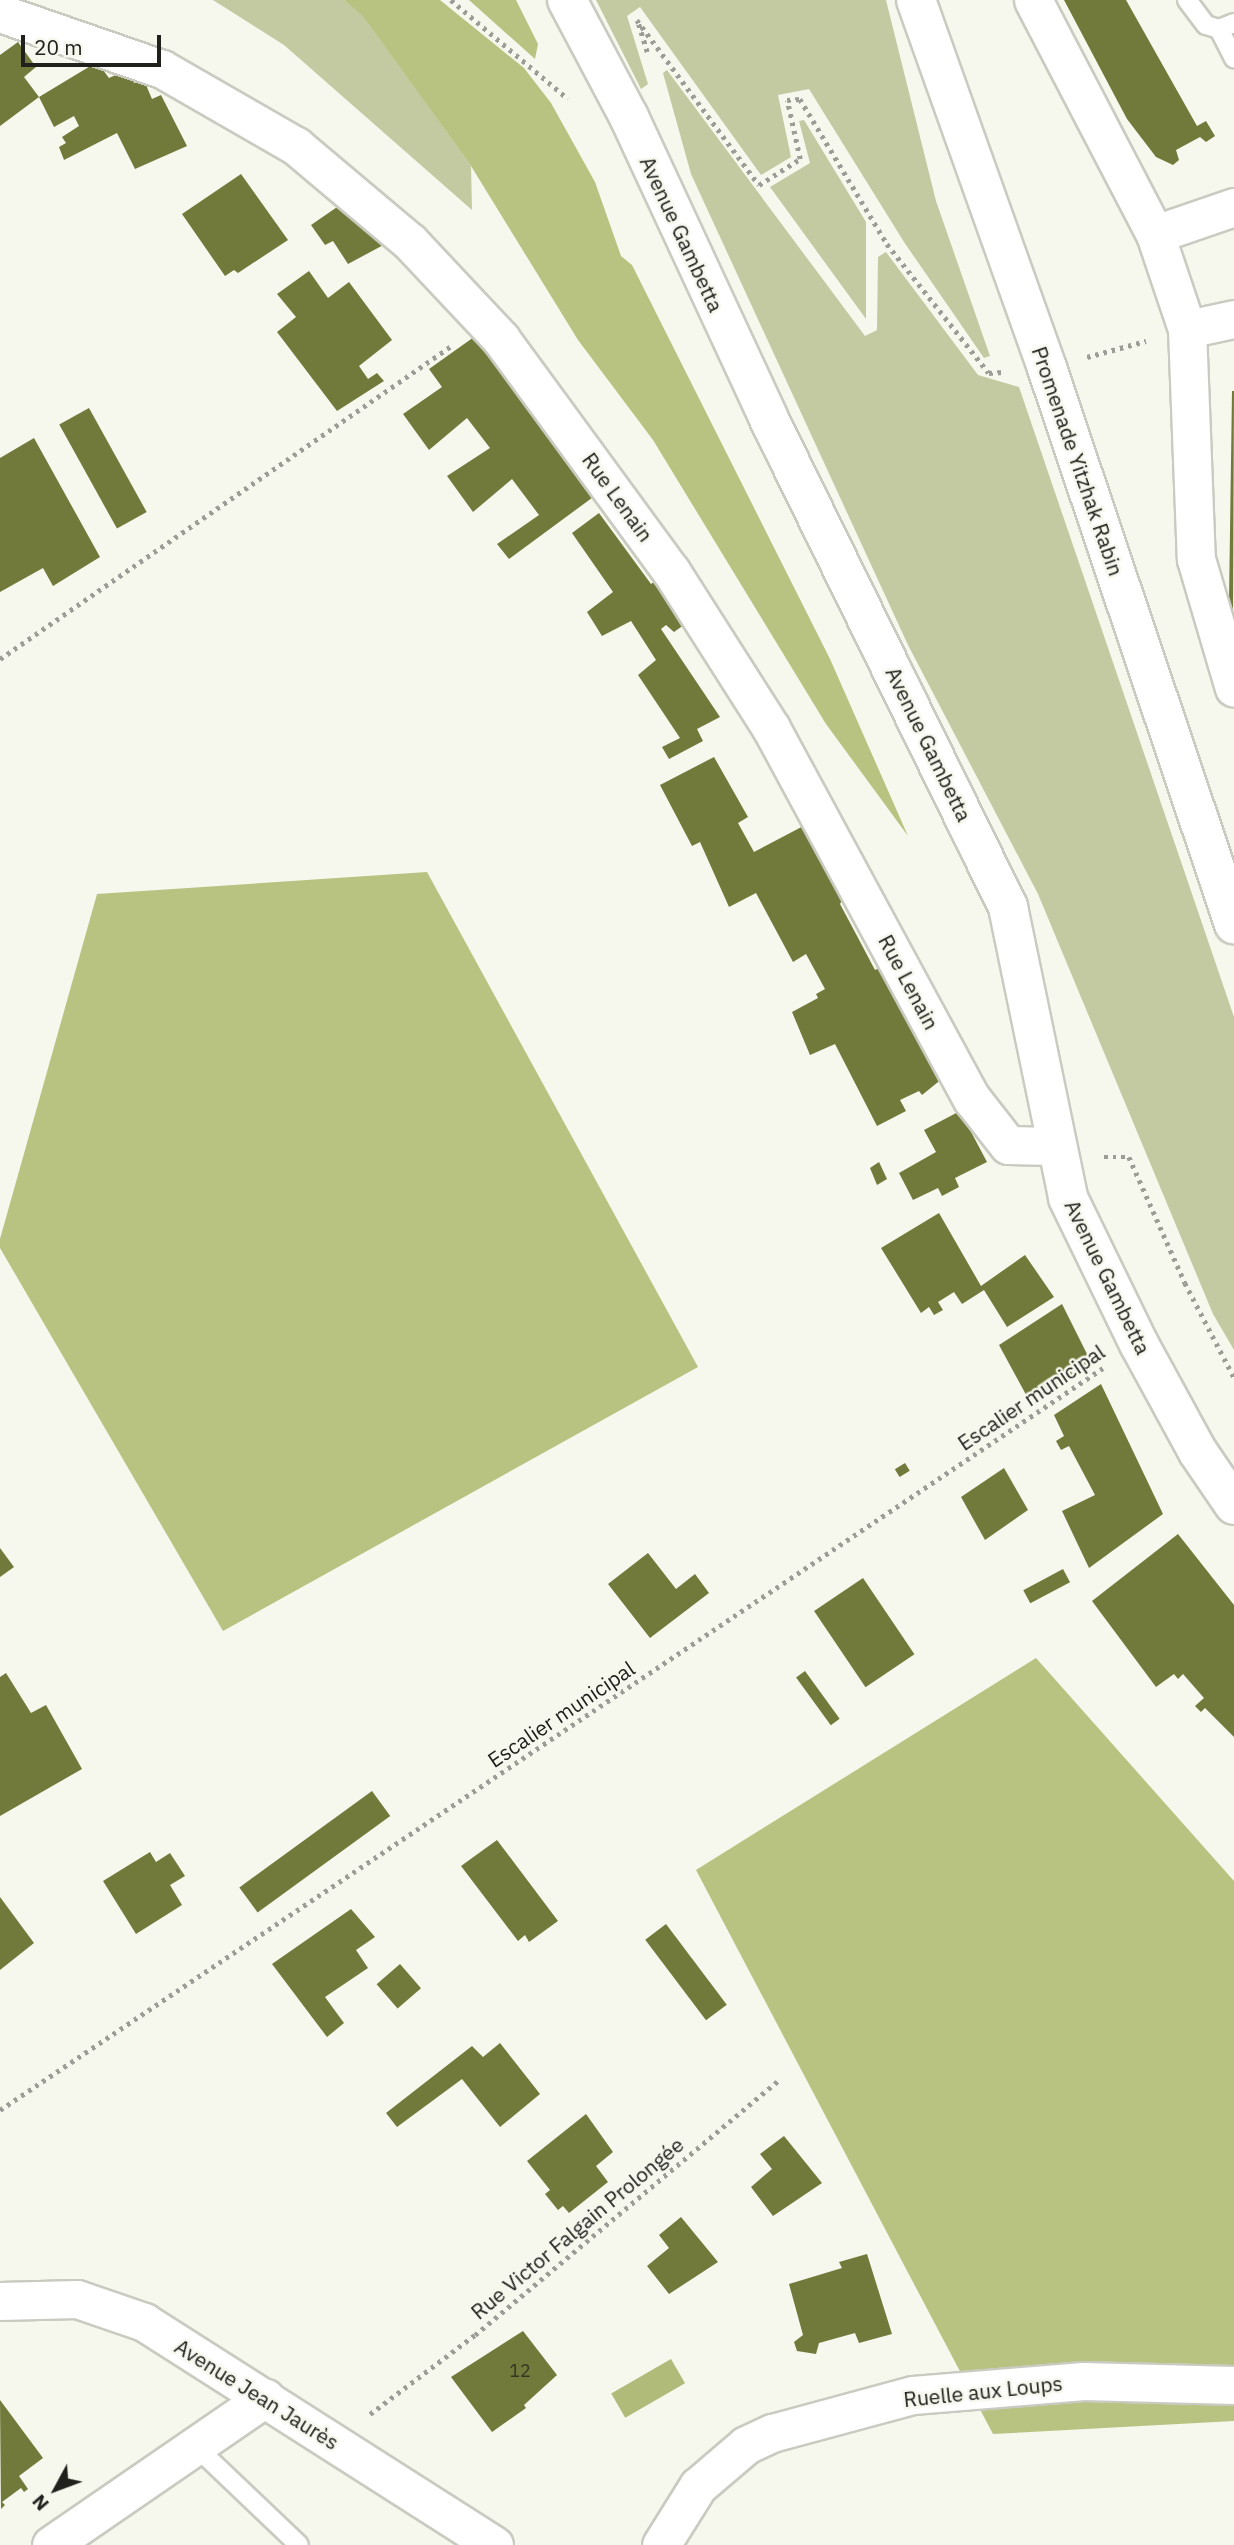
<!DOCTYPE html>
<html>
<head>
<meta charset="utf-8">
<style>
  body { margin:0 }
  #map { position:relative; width:1234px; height:2545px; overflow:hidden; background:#f6f7ed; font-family:"IBM Plex Sans",sans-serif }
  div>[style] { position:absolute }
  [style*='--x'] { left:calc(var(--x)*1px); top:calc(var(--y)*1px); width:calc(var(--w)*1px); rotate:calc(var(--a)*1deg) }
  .green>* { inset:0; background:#c3caa2 }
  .forest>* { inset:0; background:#b9c381 }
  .water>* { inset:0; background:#b0ba79; transform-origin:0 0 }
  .building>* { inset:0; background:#727a3b; transform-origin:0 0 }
  .path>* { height:4.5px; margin-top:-2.25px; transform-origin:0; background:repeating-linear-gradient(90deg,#9c9d96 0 3.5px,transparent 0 8.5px) }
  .roads { filter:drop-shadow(2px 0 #c9cbc1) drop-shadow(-2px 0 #c9cbc1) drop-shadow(0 2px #c9cbc1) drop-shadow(0 -2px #c9cbc1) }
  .lane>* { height:18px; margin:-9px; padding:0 9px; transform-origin:9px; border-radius:9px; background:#fff }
  .street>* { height:37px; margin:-18.5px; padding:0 18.5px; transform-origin:18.5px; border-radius:18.5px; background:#fff }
  .secondary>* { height:38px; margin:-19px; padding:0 19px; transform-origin:19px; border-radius:19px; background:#fff }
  span { translate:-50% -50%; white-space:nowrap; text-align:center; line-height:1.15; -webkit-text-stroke:5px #f6f7ed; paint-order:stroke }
  .number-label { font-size:18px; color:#343624 }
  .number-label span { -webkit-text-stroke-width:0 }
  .street-label { font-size:21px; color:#20201d }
  .north { position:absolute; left:21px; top:2454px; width:70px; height:70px; -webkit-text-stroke:5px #f6f7ed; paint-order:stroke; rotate:229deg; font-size:19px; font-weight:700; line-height:28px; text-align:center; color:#20201d }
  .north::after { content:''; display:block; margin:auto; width:24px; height:32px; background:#20201d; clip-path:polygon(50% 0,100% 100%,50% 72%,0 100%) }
  .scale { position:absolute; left:21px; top:35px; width:140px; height:32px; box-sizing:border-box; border:4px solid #20201d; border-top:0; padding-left:9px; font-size:21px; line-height:24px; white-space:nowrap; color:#20201d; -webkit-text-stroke:5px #f6f7ed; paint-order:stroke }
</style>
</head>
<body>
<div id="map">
  <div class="green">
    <i style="clip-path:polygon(213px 0,344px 0,363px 15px,471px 166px,472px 210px,284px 45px)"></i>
    <i style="clip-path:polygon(596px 0,886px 0,936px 201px,990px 356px,984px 358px,904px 242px,809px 89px,778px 95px,791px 157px,761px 175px,640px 7px,627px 16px,648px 84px,641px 89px)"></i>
    <i style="clip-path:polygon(667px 70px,865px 336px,877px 330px,878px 257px,886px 252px,978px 375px,1019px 387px,1234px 1017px,1234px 1350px,1213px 1314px,1038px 894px,908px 645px,691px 174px,663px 73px)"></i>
    <i style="clip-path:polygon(804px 120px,866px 222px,866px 319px,770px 187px,810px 163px,799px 121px)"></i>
  </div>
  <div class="forest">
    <i style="clip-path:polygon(344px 0,440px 0,524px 68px,551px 103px,595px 182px,621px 256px,632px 265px,830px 659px,908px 836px,826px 724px,653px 440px,578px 340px,471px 166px,363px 16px)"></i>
    <i style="clip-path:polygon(469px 0,516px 0,538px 44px,535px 59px)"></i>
    <i style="clip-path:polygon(427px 872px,698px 1367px,223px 1631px,0 1248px,0 1239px,97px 894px)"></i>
    <i style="clip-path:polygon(1036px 1658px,1234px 1881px,1234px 2421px,993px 2434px,696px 1870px)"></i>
  </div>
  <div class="water">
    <i style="left:671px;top:2359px;width:28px;height:69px;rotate:60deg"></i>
  </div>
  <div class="building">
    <i style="clip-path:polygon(1064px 0,1126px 0,1197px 126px,1206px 121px,1215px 136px,1206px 142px,1200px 137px,1176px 150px,1179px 160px,1173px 165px,1156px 157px,1127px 119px)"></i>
    <i style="clip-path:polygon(18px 42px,36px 67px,24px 77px,39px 97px,0 126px,0 55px)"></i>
    <i style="clip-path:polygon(97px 62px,109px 78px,127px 70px,134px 83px,143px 78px,152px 99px,161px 95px,187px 146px,135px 169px,117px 133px,64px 160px,59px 147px,66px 143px,62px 137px,79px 126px,74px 116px,54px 127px,39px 97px)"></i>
    <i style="clip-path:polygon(241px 174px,288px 240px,238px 273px,234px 270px,225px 276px,182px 214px)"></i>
    <i style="clip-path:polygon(343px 203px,389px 242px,348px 264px,333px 241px,325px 245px,311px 225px)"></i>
    <i style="clip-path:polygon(309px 271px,328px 298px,349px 282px,392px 340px,359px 366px,368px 379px,377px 373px,384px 381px,337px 411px,277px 332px,296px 317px,277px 294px)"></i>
    <i style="clip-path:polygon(481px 332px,600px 492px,509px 559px,497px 544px,539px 515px,512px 479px,473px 512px,447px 476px,490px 448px,467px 418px,429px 450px,403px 414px,442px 387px,429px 369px)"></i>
    <i style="clip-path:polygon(1232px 391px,1234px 391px,1233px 619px,1229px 602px)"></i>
    <i style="left:89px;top:408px;width:119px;height:34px;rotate:61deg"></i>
    <i style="clip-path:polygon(34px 438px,100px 557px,53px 586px,43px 568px,0 592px,0 458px)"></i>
    <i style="clip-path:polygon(599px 513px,651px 584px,658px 579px,688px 622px,674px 632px,666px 625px,661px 629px,720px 717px,697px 729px,703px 741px,669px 759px,662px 747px,680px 738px,638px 675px,656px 660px,631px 621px,602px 636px,587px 612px,613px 592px,572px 533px)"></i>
    <i style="clip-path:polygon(714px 757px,748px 817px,738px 823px,754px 852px,809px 823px,847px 892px,840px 904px,856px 934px,875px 970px,881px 967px,943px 1078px,922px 1095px,919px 1091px,900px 1100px,906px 1111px,877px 1126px,835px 1044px,810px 1055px,792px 1012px,818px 998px,816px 994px,825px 989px,806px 954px,793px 962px,756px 893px,729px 907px,700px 842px,692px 846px,660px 785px)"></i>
    <i style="clip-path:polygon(960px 1111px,987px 1162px,955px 1178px,959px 1187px,942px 1196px,938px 1188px,913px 1200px,899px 1173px,936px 1152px,924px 1130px)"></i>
    <i style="clip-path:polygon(879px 1162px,887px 1179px,877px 1185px,870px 1168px)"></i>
    <i style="clip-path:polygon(939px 1213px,981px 1286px,1025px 1255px,1054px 1297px,1007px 1327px,984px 1290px,962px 1304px,954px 1292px,938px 1302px,943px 1310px,934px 1315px,929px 1307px,921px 1313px,881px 1248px)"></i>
    <i style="clip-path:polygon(1062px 1304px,1091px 1362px,1030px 1402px,999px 1345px)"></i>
    <i style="clip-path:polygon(1101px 1384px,1163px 1514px,1089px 1568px,1062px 1511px,1095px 1495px,1069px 1446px,1061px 1450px,1056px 1441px,1064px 1436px,1054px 1415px)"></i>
    <i style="left:905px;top:1463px;width:9px;height:12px;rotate:58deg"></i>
    <i style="clip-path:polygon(1004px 1468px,1028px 1510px,985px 1540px,961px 1497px)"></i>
    <i style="clip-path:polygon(1178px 1534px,1234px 1605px,1234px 1737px,1205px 1708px,1201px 1712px,1195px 1706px,1204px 1698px,1183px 1674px,1178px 1679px,1174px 1674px,1156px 1687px,1092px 1601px)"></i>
    <i style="clip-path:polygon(0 1548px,14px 1567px,0 1577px)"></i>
    <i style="clip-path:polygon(648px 1553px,676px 1589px,695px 1574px,709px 1593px,650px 1638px,608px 1584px)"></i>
    <i style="left:1063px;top:1569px;width:15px;height:45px;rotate:62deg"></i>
    <i style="left:863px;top:1578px;width:92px;height:59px;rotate:56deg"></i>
    <i style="left:805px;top:1671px;width:59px;height:11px;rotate:54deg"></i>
    <i style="clip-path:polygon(6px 1673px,31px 1713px,46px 1705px,82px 1769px,0 1816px,0 1677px)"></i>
    <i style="left:372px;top:1791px;width:31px;height:164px;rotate:54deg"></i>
    <i style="clip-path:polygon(497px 1840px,558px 1921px,529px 1942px,525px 1935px,518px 1941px,461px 1866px)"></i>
    <i style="clip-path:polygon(150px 1852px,156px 1862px,170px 1853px,185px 1876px,170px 1885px,182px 1905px,136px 1934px,103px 1881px)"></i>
    <i style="clip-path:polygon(0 1897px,34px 1943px,0 1970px)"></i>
    <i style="clip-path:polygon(351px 1909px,375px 1937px,356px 1950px,368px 1968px,325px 1997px,344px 2023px,327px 2037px,272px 1964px)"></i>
    <i style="left:666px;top:1924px;width:101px;height:26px;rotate:53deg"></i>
    <i style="left:400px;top:1964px;width:32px;height:31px;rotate:49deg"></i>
    <i style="clip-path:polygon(500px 2043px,540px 2094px,500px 2127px,462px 2079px,397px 2127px,386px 2113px,472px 2046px,483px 2057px)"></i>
    <i style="clip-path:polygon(586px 2114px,613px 2152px,596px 2166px,608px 2182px,569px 2213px,563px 2206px,558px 2210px,545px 2194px,550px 2190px,527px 2161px)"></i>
    <i style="clip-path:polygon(784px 2136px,822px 2183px,773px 2216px,751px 2187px,772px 2169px,760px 2154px)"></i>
    <i style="clip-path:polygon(681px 2217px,718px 2262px,669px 2294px,647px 2266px,669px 2248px,659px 2235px)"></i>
    <i style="clip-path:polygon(867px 2254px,892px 2334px,859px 2343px,855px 2333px,819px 2343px,816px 2354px,797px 2351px,794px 2342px,803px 2335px,789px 2284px,842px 2268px,839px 2262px)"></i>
    <i style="clip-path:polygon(523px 2331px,557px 2375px,524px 2405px,526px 2408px,492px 2432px,451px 2377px)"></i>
    <i style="clip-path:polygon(0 2400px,43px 2458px,19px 2476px,28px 2489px,24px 2492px,21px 2488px,2px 2502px,5px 2505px,1px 2509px)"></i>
  </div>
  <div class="path">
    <i style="--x:451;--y:0;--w:153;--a:40.2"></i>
    <i style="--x:647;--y:52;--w:34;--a:-107"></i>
    <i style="--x:637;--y:20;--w:205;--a:53.5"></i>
    <i style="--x:759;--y:185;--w:49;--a:-32.4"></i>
    <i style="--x:800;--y:159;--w:60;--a:-102.4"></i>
    <i style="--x:787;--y:100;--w:13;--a:-4"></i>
    <i style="--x:800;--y:99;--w:169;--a:59"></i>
    <i style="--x:887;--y:244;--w:164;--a:51.7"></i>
    <i style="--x:989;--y:373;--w:14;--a:-4"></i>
    <i style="--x:1087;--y:357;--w:61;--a:-15.2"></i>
    <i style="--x:0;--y:659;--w:549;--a:-34.76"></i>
    <i style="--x:1104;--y:1157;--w:25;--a:0"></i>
    <i style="--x:1129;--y:1157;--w:138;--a:66"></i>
    <i style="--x:1185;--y:1283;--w:106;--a:62.5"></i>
    <i style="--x:0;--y:2110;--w:1329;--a:-33.93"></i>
    <i style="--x:370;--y:2414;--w:131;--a:-37"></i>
    <i style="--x:475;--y:2335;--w:395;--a:-40"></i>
  </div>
  <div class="roads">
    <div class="lane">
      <i style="--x:1187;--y:0;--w:31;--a:53"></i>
      <i style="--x:1206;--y:25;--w:14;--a:17"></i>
      <i style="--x:1219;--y:29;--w:16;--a:-22"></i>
      <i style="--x:1219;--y:29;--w:33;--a:63"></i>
      <i style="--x:193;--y:2444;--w:146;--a:43.6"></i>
    </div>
    <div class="street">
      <i style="--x:1033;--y:0;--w:264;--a:62.5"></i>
      <i style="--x:0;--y:13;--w:171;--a:19.1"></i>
      <i style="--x:162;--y:69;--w:155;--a:29.9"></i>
      <i style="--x:296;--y:146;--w:149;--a:40.1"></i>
      <i style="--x:410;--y:242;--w:133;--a:46.8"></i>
      <i style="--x:501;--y:339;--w:288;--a:53.8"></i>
      <i style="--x:671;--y:571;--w:186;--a:57.5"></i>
      <i style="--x:771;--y:728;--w:422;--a:61.6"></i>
      <i style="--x:972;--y:1099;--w:58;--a:52"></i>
      <i style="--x:1008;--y:1145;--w:46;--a:1.2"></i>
      <i style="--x:1234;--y:207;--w:83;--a:161.1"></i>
      <i style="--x:1155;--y:234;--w:100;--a:71.4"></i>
      <i style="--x:1187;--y:329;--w:230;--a:87.8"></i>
      <i style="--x:1196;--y:559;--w:134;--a:73.6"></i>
      <i style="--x:1187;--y:329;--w:48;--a:-12"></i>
      <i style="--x:0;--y:2301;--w:77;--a:-1.5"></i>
      <i style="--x:77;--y:2299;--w:71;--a:18.9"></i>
      <i style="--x:144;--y:2322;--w:415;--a:32.5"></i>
      <i style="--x:51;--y:2545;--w:260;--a:-34.5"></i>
      <i style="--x:661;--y:2545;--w:70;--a:-57.9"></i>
      <i style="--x:698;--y:2486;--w:63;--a:-40.5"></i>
      <i style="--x:746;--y:2445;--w:29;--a:-25"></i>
      <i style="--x:772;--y:2433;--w:146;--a:-15.1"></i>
      <i style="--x:913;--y:2395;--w:171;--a:-4.7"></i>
      <i style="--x:1083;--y:2381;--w:151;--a:1.5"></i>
    </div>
    <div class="secondary">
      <i style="--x:567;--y:0;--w:132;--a:62.1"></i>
      <i style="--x:629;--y:117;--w:331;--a:65.1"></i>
      <i style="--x:768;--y:417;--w:546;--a:63.9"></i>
      <i style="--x:1008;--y:907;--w:297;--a:78.3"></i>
      <i style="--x:1068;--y:1198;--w:162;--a:64.1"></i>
      <i style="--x:1139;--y:1344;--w:123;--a:61.4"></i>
      <i style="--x:1198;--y:1452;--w:64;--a:55.8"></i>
      <i style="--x:916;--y:0;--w:391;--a:70.4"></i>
      <i style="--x:1047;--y:368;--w:587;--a:71.41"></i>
    </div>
  </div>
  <div class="number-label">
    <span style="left:520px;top:2371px">12</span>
  </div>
  <div class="street-label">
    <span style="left:682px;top:234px;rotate:65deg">Avenue Gambetta</span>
    <span style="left:1078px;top:461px;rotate:71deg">Promenade Yitzhak Rabin</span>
    <span style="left:618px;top:497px;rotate:54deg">Rue Lenain</span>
    <span style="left:929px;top:744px;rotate:64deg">Avenue Gambetta</span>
    <span style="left:909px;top:982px;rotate:62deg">Rue Lenain</span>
    <span style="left:1108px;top:1277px;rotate:64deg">Avenue Gambetta</span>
    <span style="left:1031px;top:1397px;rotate:-34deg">Escalier municipal</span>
    <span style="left:561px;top:1714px;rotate:-34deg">Escalier municipal</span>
    <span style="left:577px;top:2228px;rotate:-40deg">Rue Victor Falgain Prolongée</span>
    <span style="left:983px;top:2391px;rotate:-6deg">Ruelle aux Loups</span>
    <span style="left:257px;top:2394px;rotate:32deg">Avenue Jean Jaurès</span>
  </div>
  <div class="north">N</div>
  <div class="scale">20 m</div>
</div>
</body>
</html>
